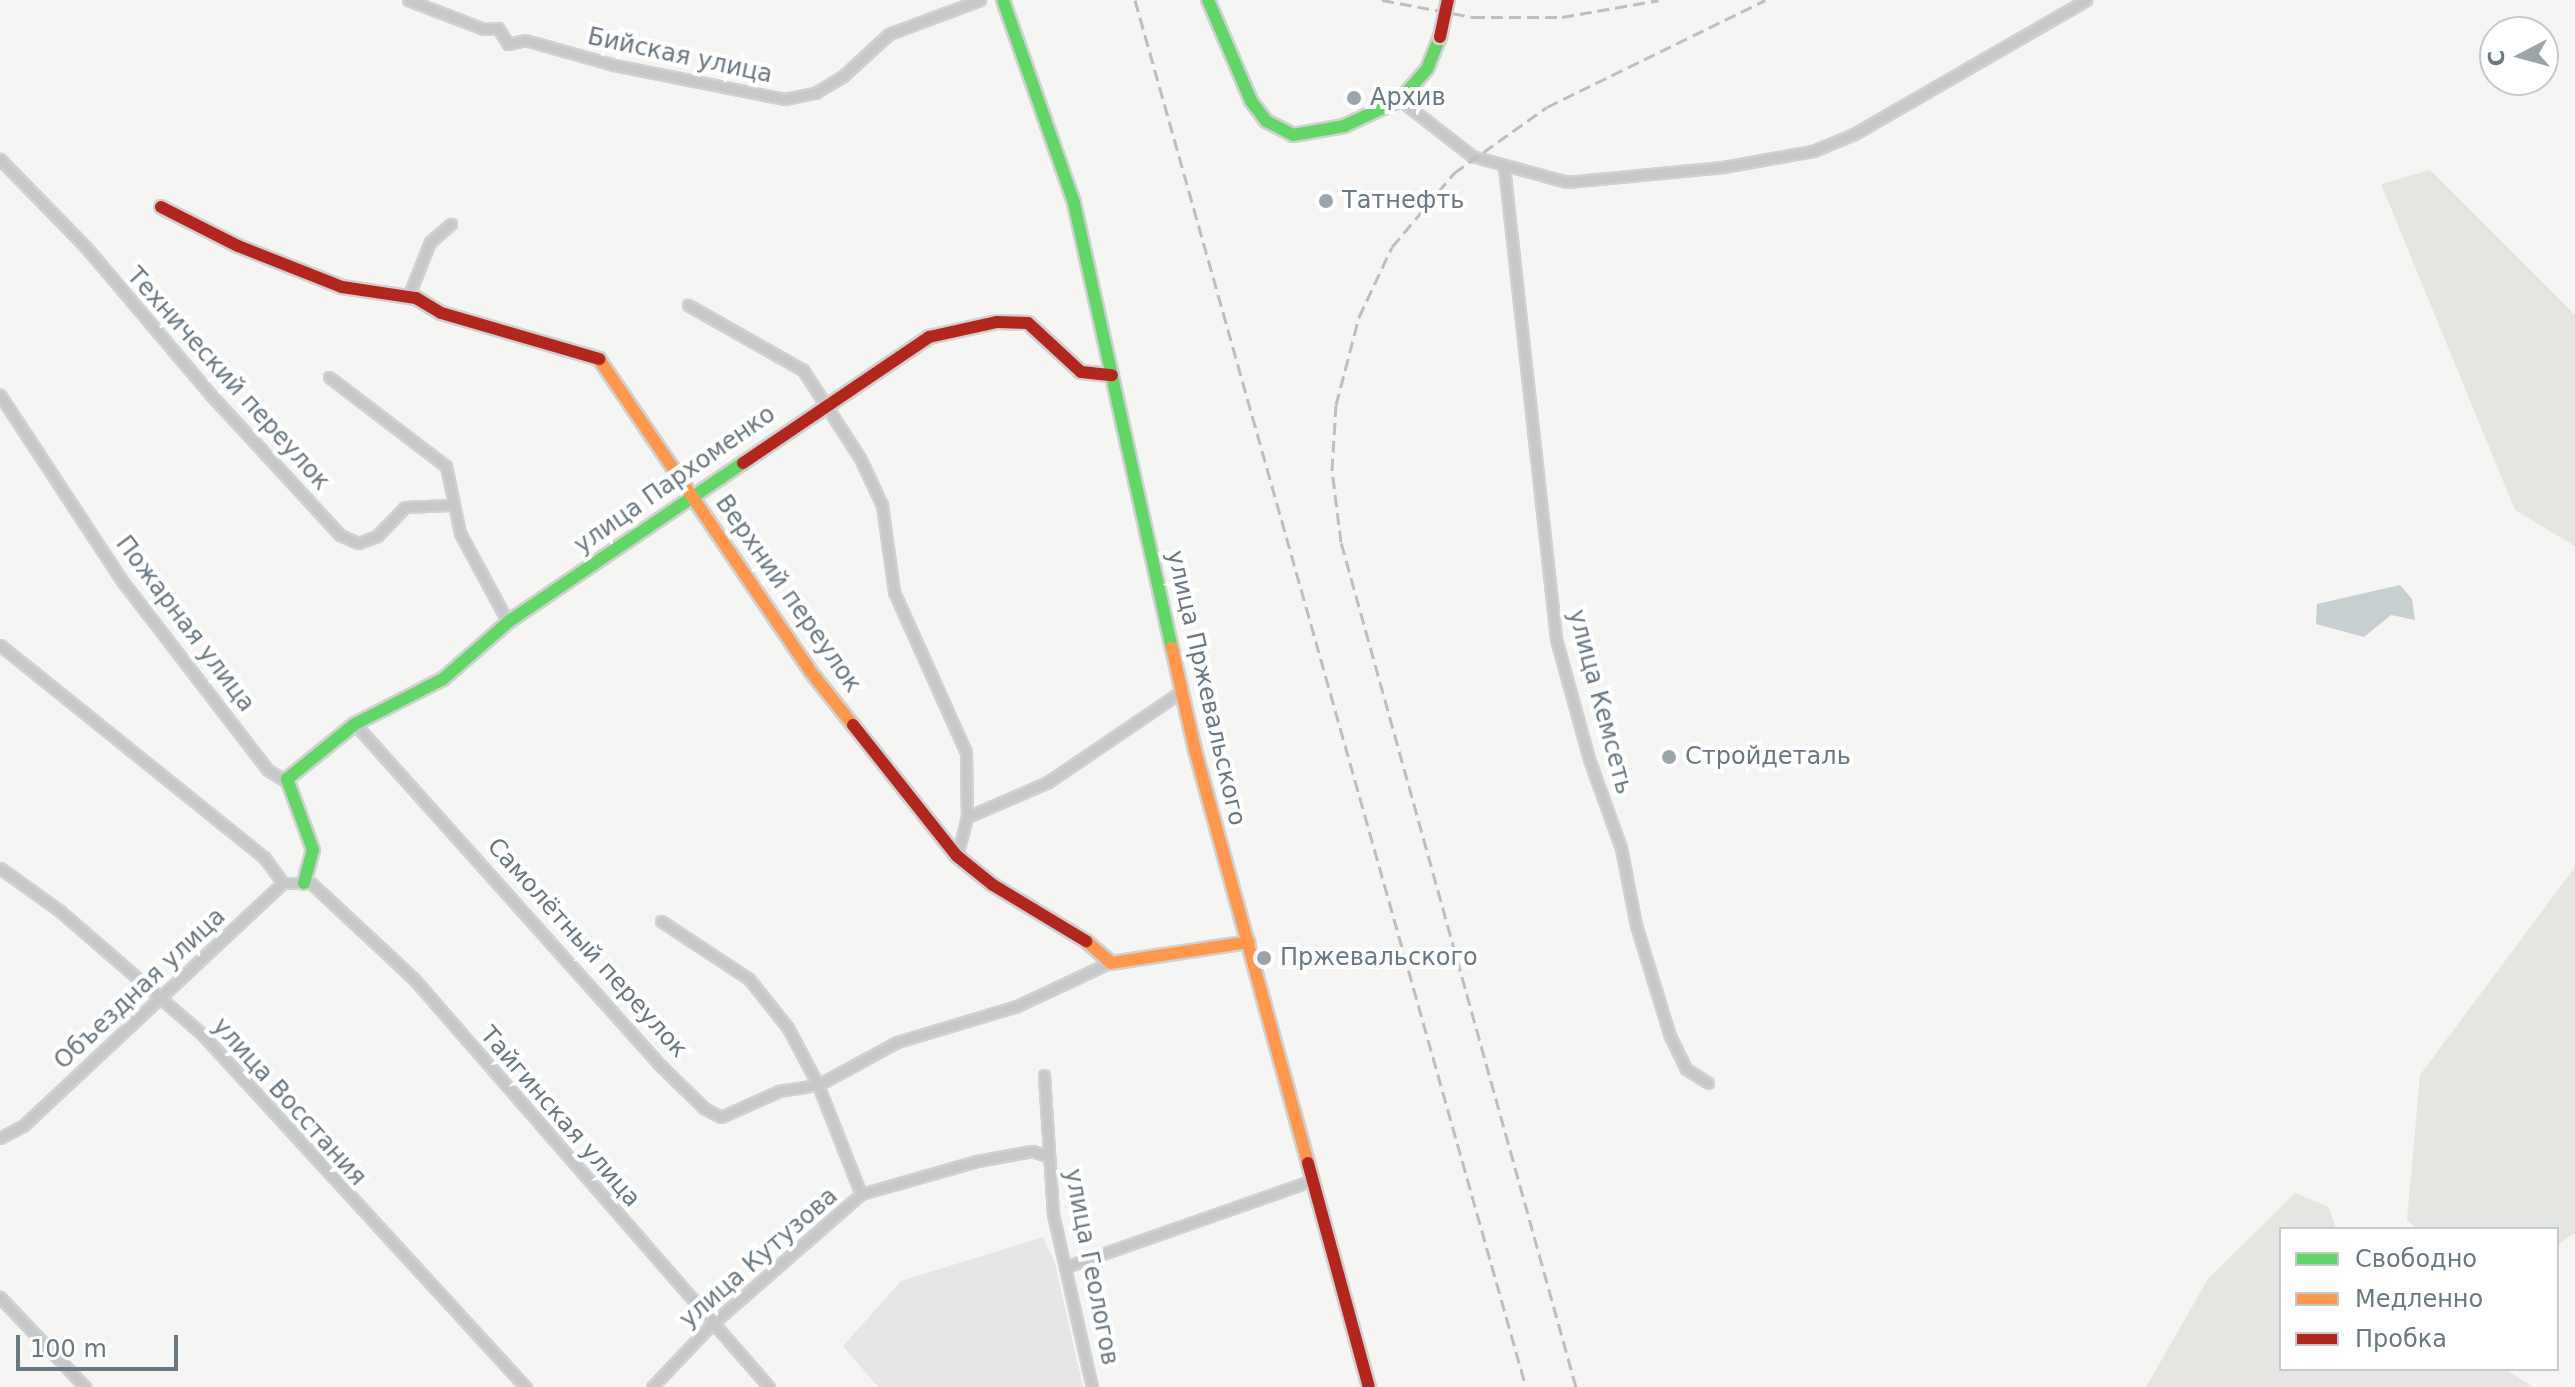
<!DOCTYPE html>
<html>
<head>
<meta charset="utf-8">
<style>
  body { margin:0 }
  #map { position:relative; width:2575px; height:1387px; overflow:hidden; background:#f5f5f4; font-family:"DejaVu Sans",sans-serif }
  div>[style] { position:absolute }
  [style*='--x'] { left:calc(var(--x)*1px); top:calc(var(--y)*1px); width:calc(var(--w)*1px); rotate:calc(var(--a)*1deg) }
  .built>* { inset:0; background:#e5e7e7 }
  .green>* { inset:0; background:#e4e6e2 }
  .water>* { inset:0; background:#c7cfd1 }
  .roads { filter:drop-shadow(2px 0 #d0d1d1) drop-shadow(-2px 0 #d0d1d1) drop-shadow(0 2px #d0d1d1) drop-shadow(0 -2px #d0d1d1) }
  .street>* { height:9px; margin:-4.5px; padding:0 4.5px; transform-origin:4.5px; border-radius:4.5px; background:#c6c8c9 }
  .fast>* { height:12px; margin:-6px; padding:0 6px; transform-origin:6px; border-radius:6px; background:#63d668 }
  .slow>* { height:12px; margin:-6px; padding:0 6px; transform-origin:6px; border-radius:6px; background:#ff974d }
  .jam>* { height:12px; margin:-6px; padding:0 6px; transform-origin:6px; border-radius:6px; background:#b3261e }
  .rail>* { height:3px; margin-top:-1.5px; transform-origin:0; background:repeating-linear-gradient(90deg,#bdbfbf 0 12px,transparent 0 18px) }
  .bridges { filter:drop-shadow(2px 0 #d0d1d1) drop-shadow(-2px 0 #d0d1d1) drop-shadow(0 2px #d0d1d1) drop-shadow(0 -2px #d0d1d1) }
  .jam-bridge>* { height:12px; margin:-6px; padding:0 6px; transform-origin:6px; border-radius:6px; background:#b3261e }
  .dots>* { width:22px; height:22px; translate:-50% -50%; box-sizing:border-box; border:4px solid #fff; border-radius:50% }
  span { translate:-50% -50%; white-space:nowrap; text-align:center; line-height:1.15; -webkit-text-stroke:8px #fff; paint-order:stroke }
  .street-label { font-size:24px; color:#697981 }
  .poi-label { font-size:24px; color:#697981 }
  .left { translate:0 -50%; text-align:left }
  .legend { position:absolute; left:2279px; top:1227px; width:280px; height:144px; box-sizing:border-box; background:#fff; border:2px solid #c3c9cd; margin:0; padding:10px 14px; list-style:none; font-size:24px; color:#697981 }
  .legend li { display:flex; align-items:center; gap:16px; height:40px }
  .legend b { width:40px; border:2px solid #c3c9cd }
  .north { position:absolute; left:2479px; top:16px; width:80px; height:80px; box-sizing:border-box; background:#fff; border:2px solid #c3c9cd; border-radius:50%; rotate:264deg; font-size:22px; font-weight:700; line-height:32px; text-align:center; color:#697981 }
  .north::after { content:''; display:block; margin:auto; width:28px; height:36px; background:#9aa4a9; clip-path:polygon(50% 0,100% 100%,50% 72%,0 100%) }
  .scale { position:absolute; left:16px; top:1335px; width:162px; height:36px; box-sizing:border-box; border:4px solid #697981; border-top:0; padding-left:10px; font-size:24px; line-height:28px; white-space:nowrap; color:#697981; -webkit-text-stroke:6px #fff; paint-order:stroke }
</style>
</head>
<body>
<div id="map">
  <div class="built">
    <i style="clip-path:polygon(1043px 1237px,1055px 1263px,1083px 1387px,878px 1387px,843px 1346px,901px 1281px)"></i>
  </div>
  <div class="green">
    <i style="clip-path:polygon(2430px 170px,2575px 315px,2575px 546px,2515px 510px,2381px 184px)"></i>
    <i style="clip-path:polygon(2575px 867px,2575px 1233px,2557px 1245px,2557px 1229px,2417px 1229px,2407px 1220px,2420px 1075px)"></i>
    <i style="clip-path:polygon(2295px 1193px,2329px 1207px,2336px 1229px,2281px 1229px,2281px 1369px,2505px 1369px,2533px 1387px,2146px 1387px,2208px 1279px)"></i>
  </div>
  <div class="water">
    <i style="clip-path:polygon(2400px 585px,2412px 599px,2415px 620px,2391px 615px,2364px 637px,2316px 624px,2317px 604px)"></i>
  </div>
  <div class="roads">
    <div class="street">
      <i style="--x:408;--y:0;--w:81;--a:20.9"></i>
      <i style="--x:484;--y:29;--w:14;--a:-4"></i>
      <i style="--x:498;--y:28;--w:19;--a:58"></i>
      <i style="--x:508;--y:44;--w:17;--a:-13"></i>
      <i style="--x:525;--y:40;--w:92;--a:15.7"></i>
      <i style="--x:614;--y:65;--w:173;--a:11.3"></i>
      <i style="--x:784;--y:99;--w:32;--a:-11"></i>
      <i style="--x:815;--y:93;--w:33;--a:-31"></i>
      <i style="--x:843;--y:76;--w:62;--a:-42.4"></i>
      <i style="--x:889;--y:34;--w:97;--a:-20.5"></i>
      <i style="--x:1400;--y:100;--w:91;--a:37.9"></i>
      <i style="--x:1472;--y:156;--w:98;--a:15.3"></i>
      <i style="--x:1567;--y:182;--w:157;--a:-5.5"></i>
      <i style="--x:1723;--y:167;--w:91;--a:-10.1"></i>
      <i style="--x:1813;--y:151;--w:44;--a:-22.5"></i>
      <i style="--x:1854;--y:134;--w:268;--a:-30"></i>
      <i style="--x:0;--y:159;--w:122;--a:45.7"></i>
      <i style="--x:85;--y:246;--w:194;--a:49.8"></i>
      <i style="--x:210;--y:394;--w:192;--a:47.3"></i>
      <i style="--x:340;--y:535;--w:20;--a:24"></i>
      <i style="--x:358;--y:543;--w:20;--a:-20"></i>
      <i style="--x:377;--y:536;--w:40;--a:-46"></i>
      <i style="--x:405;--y:507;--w:45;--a:-2.5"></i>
      <i style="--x:1504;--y:167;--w:475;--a:83.7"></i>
      <i style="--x:1556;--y:639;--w:124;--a:74.6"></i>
      <i style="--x:1589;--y:759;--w:95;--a:70.2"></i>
      <i style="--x:1621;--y:848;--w:78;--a:79"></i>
      <i style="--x:1636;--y:925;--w:116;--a:73"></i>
      <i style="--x:1670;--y:1036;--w:37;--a:64"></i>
      <i style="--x:1686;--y:1069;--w:26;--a:32"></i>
      <i style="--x:408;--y:297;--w:59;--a:-68.2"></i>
      <i style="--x:430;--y:242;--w:28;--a:-41"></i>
      <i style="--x:688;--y:305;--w:132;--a:29.5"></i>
      <i style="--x:803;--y:370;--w:105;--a:57.1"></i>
      <i style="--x:860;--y:458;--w:52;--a:64.9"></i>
      <i style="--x:882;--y:505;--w:88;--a:82.1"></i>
      <i style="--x:894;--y:592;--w:175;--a:65.8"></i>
      <i style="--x:966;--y:752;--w:65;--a:89.1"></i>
      <i style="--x:967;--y:817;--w:40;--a:104.4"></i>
      <i style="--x:329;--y:377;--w:147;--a:37.3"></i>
      <i style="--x:446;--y:466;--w:68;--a:78.2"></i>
      <i style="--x:460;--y:533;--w:101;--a:61.7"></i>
      <i style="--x:0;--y:395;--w:224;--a:56.7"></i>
      <i style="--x:123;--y:582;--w:237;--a:52.4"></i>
      <i style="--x:268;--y:770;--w:22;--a:32"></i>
      <i style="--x:0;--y:645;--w:339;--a:38.8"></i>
      <i style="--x:264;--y:857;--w:32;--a:54"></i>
      <i style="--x:355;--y:724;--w:459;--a:48.2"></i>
      <i style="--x:661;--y:1066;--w:60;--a:44.3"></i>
      <i style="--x:704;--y:1108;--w:19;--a:28"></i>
      <i style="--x:721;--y:1117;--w:64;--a:-24.1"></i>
      <i style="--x:779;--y:1091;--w:39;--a:-9"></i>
      <i style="--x:818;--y:1085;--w:90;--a:-28.6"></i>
      <i style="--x:897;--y:1042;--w:125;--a:-16.7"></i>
      <i style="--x:1017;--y:1006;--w:104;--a:-25.1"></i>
      <i style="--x:967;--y:817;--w:88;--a:-23.4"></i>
      <i style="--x:1048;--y:782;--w:162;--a:-34.2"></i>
      <i style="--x:0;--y:868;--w:74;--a:35.6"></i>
      <i style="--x:60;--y:911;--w:189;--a:40.9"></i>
      <i style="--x:203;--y:1035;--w:478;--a:47.5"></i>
      <i style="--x:661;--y:921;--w:105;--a:33.4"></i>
      <i style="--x:749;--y:979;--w:63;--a:51.5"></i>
      <i style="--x:788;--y:1028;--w:64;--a:62.2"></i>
      <i style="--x:818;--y:1085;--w:117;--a:68.5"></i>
      <i style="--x:1044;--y:1075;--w:139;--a:86.3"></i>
      <i style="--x:1053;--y:1214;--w:177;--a:77.3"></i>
      <i style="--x:0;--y:1138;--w:27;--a:-28"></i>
      <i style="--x:24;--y:1125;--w:354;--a:-43.1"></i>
      <i style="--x:283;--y:883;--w:28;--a:0"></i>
      <i style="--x:311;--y:883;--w:141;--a:43"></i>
      <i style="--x:414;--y:979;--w:541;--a:48.97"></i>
      <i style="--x:1068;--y:1266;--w:260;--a:-19.3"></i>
      <i style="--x:0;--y:1297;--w:124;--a:46.6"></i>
      <i style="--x:652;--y:1387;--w:87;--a:-46.4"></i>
      <i style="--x:712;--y:1324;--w:198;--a:-41.1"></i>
      <i style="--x:861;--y:1194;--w:121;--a:-15.9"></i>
      <i style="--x:977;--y:1161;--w:56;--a:-10.3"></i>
      <i style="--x:1032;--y:1151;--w:16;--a:18"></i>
    </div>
    <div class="fast">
      <i style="--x:1003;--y:0;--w:215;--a:70.7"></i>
      <i style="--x:1074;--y:203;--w:456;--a:77.6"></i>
      <i style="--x:1208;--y:0;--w:110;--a:66.9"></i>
      <i style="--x:1251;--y:101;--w:25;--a:53"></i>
      <i style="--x:1266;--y:121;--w:30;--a:27"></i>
      <i style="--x:1293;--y:135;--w:52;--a:-10"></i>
      <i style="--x:1344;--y:126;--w:62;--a:-24.9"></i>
      <i style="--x:1400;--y:100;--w:41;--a:-48.9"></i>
      <i style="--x:1427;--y:69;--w:35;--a:-68"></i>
      <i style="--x:304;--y:883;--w:34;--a:-75"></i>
      <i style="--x:313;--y:850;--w:76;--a:-110.1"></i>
      <i style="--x:287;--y:779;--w:87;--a:-39"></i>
      <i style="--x:355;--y:724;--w:99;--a:-27.1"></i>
      <i style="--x:443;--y:679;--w:86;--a:-41.2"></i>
      <i style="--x:508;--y:622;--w:284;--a:-34.1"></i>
    </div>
    <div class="slow">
      <i style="--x:599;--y:359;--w:377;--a:55.9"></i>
      <i style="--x:810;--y:671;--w:69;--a:51.5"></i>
      <i style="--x:1172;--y:648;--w:105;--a:77.3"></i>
      <i style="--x:1195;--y:750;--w:428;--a:74.7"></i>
      <i style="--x:1086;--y:941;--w:33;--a:41"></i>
      <i style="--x:1111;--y:963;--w:139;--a:-8.7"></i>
    </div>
    <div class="jam">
      <i style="--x:161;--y:207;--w:86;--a:26.9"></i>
      <i style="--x:238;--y:246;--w:112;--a:21.5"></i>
      <i style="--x:342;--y:287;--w:75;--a:8.5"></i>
      <i style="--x:416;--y:298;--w:29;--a:31"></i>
      <i style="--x:441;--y:313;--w:165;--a:16.2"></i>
      <i style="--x:743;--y:463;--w:225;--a:-34.1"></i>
      <i style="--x:929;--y:337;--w:70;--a:-12.4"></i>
      <i style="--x:997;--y:322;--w:31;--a:2"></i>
      <i style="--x:1028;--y:323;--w:72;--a:42.8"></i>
      <i style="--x:1081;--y:372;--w:31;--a:6"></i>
      <i style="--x:853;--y:725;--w:167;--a:51.6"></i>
      <i style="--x:957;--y:856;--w:46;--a:38.9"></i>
      <i style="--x:993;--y:885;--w:109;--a:31.1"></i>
      <i style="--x:1308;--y:1163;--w:232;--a:74.8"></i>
    </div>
  </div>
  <div class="rail">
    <i style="--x:1135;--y:0;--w:1441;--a:74.26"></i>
    <i style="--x:1382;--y:0;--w:93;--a:10.6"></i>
    <i style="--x:1473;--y:17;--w:89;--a:0"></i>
    <i style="--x:1562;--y:17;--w:98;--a:-9.9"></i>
    <i style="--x:1576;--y:1387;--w:877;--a:-105.54"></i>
    <i style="--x:1341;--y:542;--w:73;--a:-97.1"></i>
    <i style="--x:1332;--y:470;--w:65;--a:-86.5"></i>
    <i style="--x:1336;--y:405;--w:91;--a:-75.4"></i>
    <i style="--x:1359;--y:317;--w:77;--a:-64.8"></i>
    <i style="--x:1392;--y:247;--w:97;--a:-50"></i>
    <i style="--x:1454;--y:173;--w:114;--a:-35.4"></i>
    <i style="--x:1547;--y:107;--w:243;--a:-26.1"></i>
  </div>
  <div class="bridges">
    <div class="jam-bridge">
      <i style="--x:1440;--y:37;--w:38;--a:-78"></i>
    </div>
  </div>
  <div class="dots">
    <i style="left:1354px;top:98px;background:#9aa4a9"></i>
    <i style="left:1326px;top:201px;background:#9aa4a9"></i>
    <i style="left:1669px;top:757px;background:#9aa4a9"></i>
    <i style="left:1264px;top:958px;background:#9aa4a9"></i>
  </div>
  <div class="street-label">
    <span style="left:680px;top:56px;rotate:12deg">Бийская улица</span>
    <span style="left:228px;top:379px;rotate:48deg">Технический переулок</span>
    <span style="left:675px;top:480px;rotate:-35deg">улица Пархоменко</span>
    <span style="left:788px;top:594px;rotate:55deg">Верхний переулок</span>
    <span style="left:185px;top:624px;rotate:53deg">Пожарная улица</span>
    <span style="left:1206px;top:688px;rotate:77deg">улица Пржевальского</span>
    <span style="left:1600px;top:702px;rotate:75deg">улица Кемсеть</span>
    <span style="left:587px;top:948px;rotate:48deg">Самолётный переулок</span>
    <span style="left:140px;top:989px;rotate:-43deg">Объездная улица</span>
    <span style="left:289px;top:1102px;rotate:48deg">улица Восстания</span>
    <span style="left:560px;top:1117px;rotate:49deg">Тайгинская улица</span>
    <span style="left:759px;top:1258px;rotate:-41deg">улица Кутузова</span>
    <span style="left:1091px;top:1267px;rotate:79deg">улица Геологов</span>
  </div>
  <div class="poi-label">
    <span class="left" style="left:1370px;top:98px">Архив</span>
    <span class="left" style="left:1342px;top:201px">Татнефть</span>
    <span class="left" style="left:1685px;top:757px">Стройдеталь</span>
    <span class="left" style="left:1280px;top:958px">Пржевальского</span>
  </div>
  <ul class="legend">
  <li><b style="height:10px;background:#63d668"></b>Свободно</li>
  <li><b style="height:10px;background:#ff974d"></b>Медленно</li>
  <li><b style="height:10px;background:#b3261e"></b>Пробка</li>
  </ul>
  <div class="north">С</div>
  <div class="scale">100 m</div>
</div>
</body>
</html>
